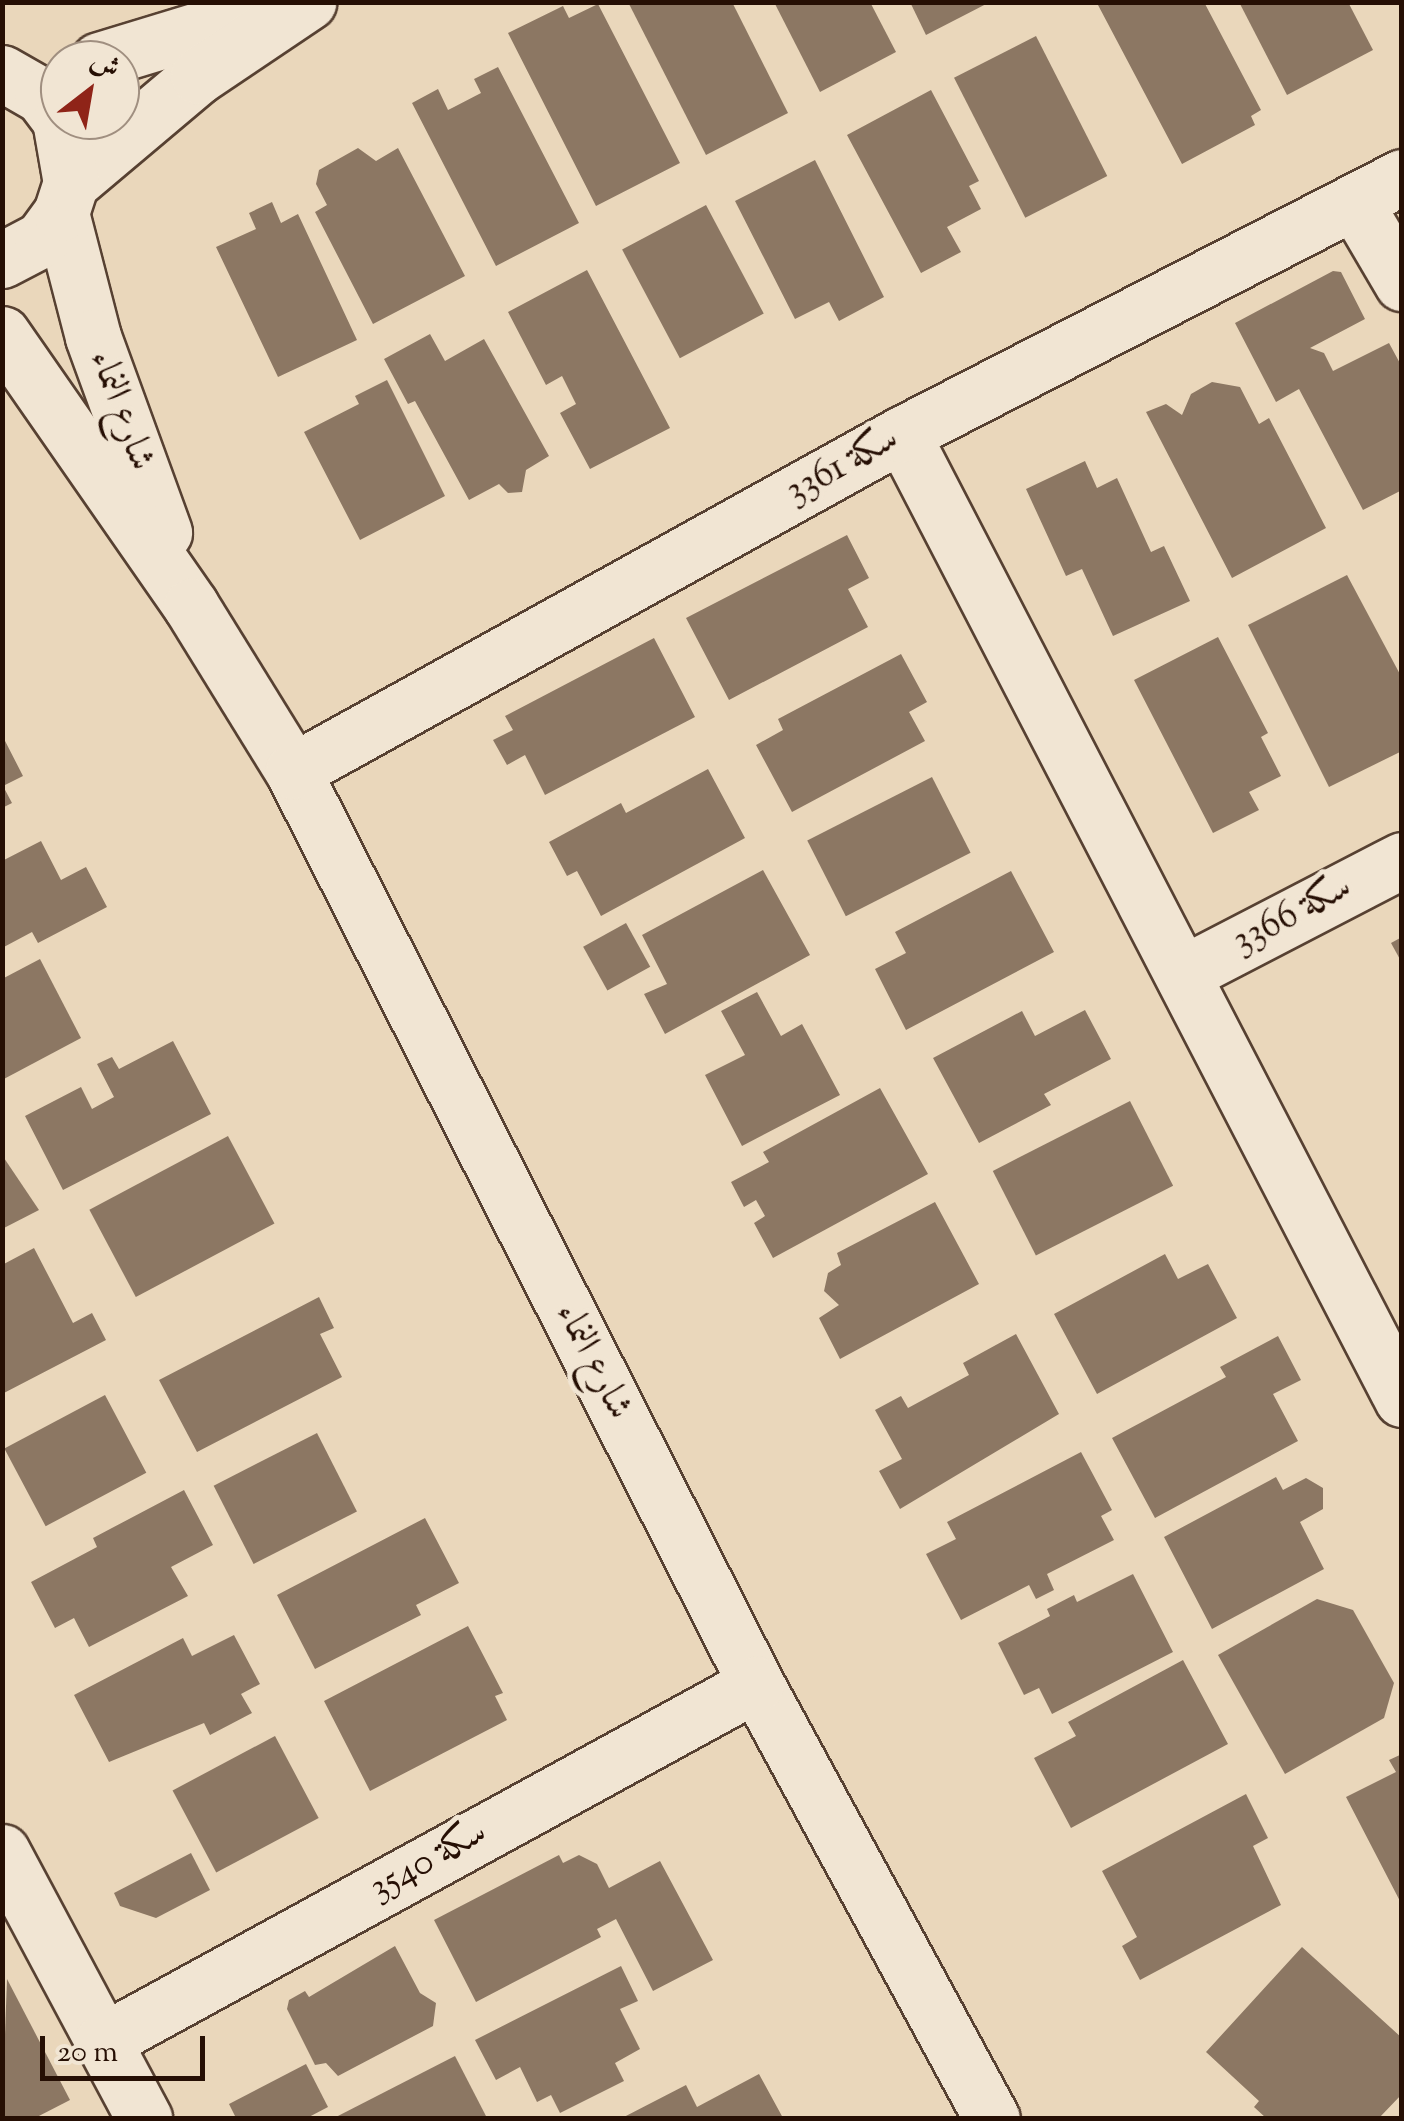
<!DOCTYPE html>
<html>
<head>
<meta charset="utf-8">
<style>
  body { margin:0 }
  #map { position:relative; width:1404px; height:2121px; overflow:hidden; background:#ead7bb; font-family:"Sorts Mill Goudy",Amiri,serif }
  div>[style] { position:absolute }
  [style*='--x'] { left:calc(var(--x)*1px); top:calc(var(--y)*1px); width:calc(var(--w)*1px); rotate:calc(var(--a)*1deg) }
  .building>* { inset:0; background:#8c7763; transform-origin:0 0 }
  .roads { filter:drop-shadow(2px 0 #574132) drop-shadow(-2px 0 #574132) drop-shadow(0 2px #574132) drop-shadow(0 -2px #574132) }
  .minor>* { height:55px; margin:-27.5px; padding:0 27.5px; transform-origin:27.5px; border-radius:27.5px; background:#f1e5d3 }
  span { translate:-50% -50%; white-space:nowrap; text-align:center; line-height:1.15; -webkit-text-stroke:10px #f1e5d3; paint-order:stroke }
  .street-label { font-size:38px; color:#260f04 }
  .frame { position:absolute; inset:0; border:5px solid #260f04; pointer-events:none }
  .north { position:absolute; left:40px; top:40px; width:100px; height:100px; box-sizing:border-box; background:#f1e5d3; border:2px solid #a08f80; border-radius:50%; rotate:31deg; font-size:28px; font-weight:700; line-height:40px; text-align:center; color:#260f04 }
  .north::after { content:''; display:block; margin:auto; width:35px; height:45px; background:#8f2418; clip-path:polygon(50% 0,100% 100%,50% 72%,0 100%) }
  .scale { position:absolute; left:40px; top:2036px; width:165px; height:45px; box-sizing:border-box; border:5px solid #260f04; border-top:0; padding-left:12px; font-size:30px; line-height:35px; white-space:nowrap; color:#260f04; -webkit-text-stroke:8px #f1e5d3; paint-order:stroke }
</style>
</head>
<body>
<div id="map">
  <div class="building">
    <i style="clip-path:polygon(628px 2px,732px 2px,788px 113px,706px 155px)"></i>
    <i style="clip-path:polygon(774px 2px,870px 2px,896px 52px,820px 92px)"></i>
    <i style="clip-path:polygon(910px 2px,990px 2px,926px 35px)"></i>
    <i style="clip-path:polygon(1204px 2px,1261px 110px,1251px 116px,1255px 125px,1182px 164px,1098px 5px)"></i>
    <i style="clip-path:polygon(1239px 2px,1348px 2px,1373px 50px,1287px 95px)"></i>
    <i style="clip-path:polygon(598px 4px,680px 163px,596px 206px,508px 33px,563px 6px,569px 18px)"></i>
    <i style="left:1036px;top:36px;width:157px;height:92px;rotate:63deg"></i>
    <i style="clip-path:polygon(498px 67px,579px 223px,496px 266px,412px 103px,438px 89px,448px 110px,454px 107px,481px 93px,474px 79px)"></i>
    <i style="clip-path:polygon(931px 90px,979px 181px,969px 186px,981px 209px,947px 227px,961px 252px,921px 273px,847px 135px)"></i>
    <i style="clip-path:polygon(358px 148px,376px 161px,398px 148px,465px 276px,373px 324px,315px 212px,327px 205px,316px 184px,319px 170px)"></i>
    <i style="clip-path:polygon(815px 160px,884px 297px,839px 321px,829px 302px,795px 319px,735px 201px)"></i>
    <i style="clip-path:polygon(272px 202px,281px 223px,298px 214px,357px 340px,278px 377px,216px 247px,256px 229px,249px 213px)"></i>
    <i style="left:706px;top:205px;width:123px;height:95px;rotate:62deg"></i>
    <i style="clip-path:polygon(587px 270px,670px 428px,590px 469px,560px 413px,576px 404px,562px 376px,546px 385px,508px 312px)"></i>
    <i style="clip-path:polygon(1333px 271px,1341px 272px,1365px 319px,1310px 348px,1324px 353px,1333px 371px,1389px 343px,1402px 367px,1402px 490px,1363px 510px,1299px 389px,1276px 402px,1235px 323px)"></i>
    <i style="clip-path:polygon(430px 334px,445px 361px,484px 339px,549px 456px,526px 470px,522px 492px,508px 493px,499px 484px,469px 500px,415px 401px,408px 404px,384px 359px)"></i>
    <i style="clip-path:polygon(387px 380px,445px 496px,360px 540px,304px 432px,359px 404px,355px 396px)"></i>
    <i style="clip-path:polygon(1212px 382px,1240px 387px,1259px 424px,1269px 418px,1326px 528px,1232px 578px,1146px 412px,1166px 404px,1182px 415px,1191px 394px)"></i>
    <i style="clip-path:polygon(1085px 461px,1097px 488px,1117px 478px,1151px 552px,1164px 546px,1190px 601px,1113px 636px,1082px 569px,1066px 576px,1026px 489px)"></i>
    <i style="clip-path:polygon(847px 535px,869px 578px,848px 589px,868px 627px,729px 700px,686px 618px)"></i>
    <i style="clip-path:polygon(1347px 575px,1402px 678px,1402px 751px,1329px 787px,1248px 625px)"></i>
    <i style="clip-path:polygon(1218px 637px,1268px 733px,1261px 737px,1281px 776px,1249px 792px,1259px 810px,1213px 833px,1134px 680px)"></i>
    <i style="clip-path:polygon(654px 638px,695px 717px,545px 795px,525px 755px,507px 765px,493px 740px,513px 730px,505px 716px)"></i>
    <i style="clip-path:polygon(901px 654px,927px 702px,909px 712px,925px 741px,792px 812px,756px 745px,783px 730px,778px 719px)"></i>
    <i style="clip-path:polygon(2px 735px,23px 776px,3px 786px,12px 803px,2px 808px)"></i>
    <i style="clip-path:polygon(708px 769px,745px 838px,601px 916px,577px 871px,567px 876px,549px 842px,621px 803px,626px 813px)"></i>
    <i style="left:932px;top:777px;width:85px;height:140px;rotate:63deg"></i>
    <i style="clip-path:polygon(41px 841px,61px 880px,86px 867px,107px 907px,38px 943px,32px 932px,2px 948px,2px 861px)"></i>
    <i style="clip-path:polygon(763px 870px,810px 955px,665px 1034px,644px 994px,667px 984px,642px 935px)"></i>
    <i style="clip-path:polygon(1011px 871px,1054px 952px,906px 1030px,875px 969px,906px 953px,895px 932px)"></i>
    <i style="left:626px;top:923px;width:50px;height:49px;rotate:61deg"></i>
    <i style="clip-path:polygon(1402px 937px,1402px 963px,1391px 943px)"></i>
    <i style="clip-path:polygon(40px 959px,81px 1038px,2px 1080px,2px 979px)"></i>
    <i style="clip-path:polygon(757px 992px,781px 1036px,802px 1024px,840px 1095px,742px 1146px,705px 1075px,745px 1055px,721px 1011px)"></i>
    <i style="clip-path:polygon(1085px 1010px,1111px 1059px,1044px 1094px,1051px 1105px,979px 1143px,933px 1058px,1022px 1011px,1035px 1036px)"></i>
    <i style="clip-path:polygon(173px 1041px,211px 1114px,63px 1190px,25px 1116px,81px 1087px,92px 1109px,114px 1097px,97px 1064px,112px 1057px,119px 1069px)"></i>
    <i style="clip-path:polygon(880px 1088px,928px 1174px,773px 1258px,754px 1223px,765px 1216px,756px 1200px,744px 1207px,731px 1182px,769px 1162px,763px 1152px)"></i>
    <i style="left:1130px;top:1101px;width:95px;height:154px;rotate:63deg"></i>
    <i style="left:228px;top:1136px;width:99px;height:157px;rotate:62deg"></i>
    <i style="clip-path:polygon(2px 1155px,39px 1210px,2px 1229px)"></i>
    <i style="clip-path:polygon(935px 1202px,979px 1284px,840px 1359px,819px 1318px,839px 1305px,824px 1291px,828px 1273px,841px 1265px,837px 1253px)"></i>
    <i style="clip-path:polygon(34px 1248px,73px 1323px,92px 1313px,106px 1340px,2px 1394px,2px 1265px)"></i>
    <i style="clip-path:polygon(1165px 1254px,1178px 1279px,1208px 1264px,1237px 1318px,1097px 1394px,1054px 1314px)"></i>
    <i style="clip-path:polygon(319px 1297px,334px 1328px,320px 1334px,342px 1377px,197px 1452px,159px 1380px)"></i>
    <i style="clip-path:polygon(1016px 1334px,1059px 1414px,900px 1509px,879px 1471px,902px 1459px,875px 1410px,901px 1396px,908px 1408px,969px 1375px,963px 1363px)"></i>
    <i style="clip-path:polygon(1278px 1336px,1301px 1380px,1273px 1394px,1298px 1441px,1155px 1518px,1112px 1438px,1226px 1377px,1220px 1367px)"></i>
    <i style="left:105px;top:1395px;width:88px;height:114px;rotate:62deg"></i>
    <i style="left:317px;top:1433px;width:88px;height:116px;rotate:63deg"></i>
    <i style="clip-path:polygon(1081px 1452px,1112px 1510px,1101px 1516px,1114px 1540px,1047px 1574px,1054px 1590px,1036px 1599px,1029px 1585px,961px 1620px,926px 1554px,956px 1539px,947px 1522px)"></i>
    <i style="clip-path:polygon(1276px 1477px,1283px 1490px,1306px 1478px,1323px 1488px,1323px 1509px,1300px 1522px,1324px 1569px,1212px 1629px,1164px 1537px)"></i>
    <i style="clip-path:polygon(184px 1490px,213px 1545px,171px 1567px,188px 1596px,89px 1647px,74px 1618px,55px 1628px,31px 1582px,97px 1547px,93px 1538px)"></i>
    <i style="clip-path:polygon(425px 1518px,459px 1583px,416px 1605px,421px 1615px,315px 1669px,277px 1595px)"></i>
    <i style="clip-path:polygon(1133px 1574px,1173px 1652px,1052px 1714px,1039px 1688px,1024px 1695px,998px 1643px,1050px 1616px,1047px 1609px,1074px 1595px,1077px 1602px)"></i>
    <i style="clip-path:polygon(1317px 1599px,1353px 1610px,1394px 1683px,1384px 1718px,1285px 1774px,1218px 1655px)"></i>
    <i style="clip-path:polygon(468px 1626px,503px 1693px,495px 1696px,507px 1720px,370px 1791px,324px 1701px)"></i>
    <i style="clip-path:polygon(234px 1635px,260px 1684px,241px 1694px,252px 1713px,210px 1735px,204px 1723px,109px 1762px,74px 1695px,183px 1638px,192px 1656px)"></i>
    <i style="clip-path:polygon(1183px 1660px,1228px 1744px,1071px 1828px,1034px 1758px,1076px 1736px,1068px 1722px)"></i>
    <i style="left:275px;top:1736px;width:93px;height:116px;rotate:62deg"></i>
    <i style="clip-path:polygon(1402px 1754px,1402px 1905px,1346px 1797px,1396px 1772px,1389px 1760px)"></i>
    <i style="clip-path:polygon(1246px 1794px,1268px 1838px,1253px 1846px,1281px 1905px,1140px 1980px,1122px 1946px,1137px 1937px,1102px 1871px)"></i>
    <i style="clip-path:polygon(191px 1853px,210px 1890px,156px 1918px,120px 1906px,114px 1893px)"></i>
    <i style="clip-path:polygon(559px 1855px,563px 1863px,579px 1855px,597px 1864px,609px 1888px,660px 1861px,713px 1960px,653px 1991px,616px 1919px,597px 1929px,601px 1937px,476px 2002px,434px 1920px)"></i>
    <i style="clip-path:polygon(395px 1946px,420px 1993px,436px 2003px,433px 2026px,338px 2076px,326px 2063px,315px 2065px,287px 2009px,289px 2000px,305px 1991px,309px 1997px)"></i>
    <i style="clip-path:polygon(1302px 1947px,1402px 2038px,1402px 2094px,1379px 2118px,1266px 2118px,1254px 2107px,1259px 2101px,1206px 2052px)"></i>
    <i style="clip-path:polygon(621px 1966px,638px 2001px,620px 2009px,640px 2049px,615px 2063px,624px 2081px,560px 2113px,551px 2095px,537px 2102px,520px 2067px,496px 2080px,475px 2040px)"></i>
    <i style="clip-path:polygon(7px 1979px,70px 2100px,35px 2118px,2px 2118px)"></i>
    <i style="clip-path:polygon(455px 2056px,487px 2118px,334px 2118px)"></i>
    <i style="clip-path:polygon(306px 2064px,328px 2107px,307px 2118px,236px 2118px,229px 2104px)"></i>
    <i style="clip-path:polygon(759px 2074px,783px 2118px,622px 2118px,686px 2085px,697px 2107px)"></i>
  </div>
  <div class="roads">
    <div class="minor">
      <i style="--x:99;--y:60;--w:179;--a:-16.9"></i>
      <i style="--x:2;--y:73;--w:46;--a:29.9"></i>
      <i style="--x:42;--y:96;--w:30;--a:53"></i>
      <i style="--x:71;--y:183;--w:166;--a:-40.1"></i>
      <i style="--x:198;--y:76;--w:133;--a:-33.9"></i>
      <i style="--x:1355;--y:203;--w:93;--a:59.6"></i>
      <i style="--x:61;--y:213;--w:128;--a:75.5"></i>
      <i style="--x:93;--y:337;--w:208;--a:70"></i>
      <i style="--x:2;--y:260;--w:45;--a:-27.7"></i>
      <i style="--x:42;--y:239;--w:32;--a:-54"></i>
      <i style="--x:61;--y:213;--w:32;--a:-72"></i>
      <i style="--x:71;--y:183;--w:64;--a:-99.9"></i>
      <i style="--x:2;--y:334;--w:331;--a:55.2"></i>
      <i style="--x:191;--y:606;--w:194;--a:58.3"></i>
      <i style="--x:293;--y:771;--w:1024;--a:63.11"></i>
      <i style="--x:756;--y:1684;--w:494;--a:61.5"></i>
      <i style="--x:902;--y:434;--w:1087;--a:62.61"></i>
      <i style="--x:293;--y:771;--w:696;--a:-28.96"></i>
      <i style="--x:902;--y:434;--w:562;--a:-27.2"></i>
      <i style="--x:1184;--y:973;--w:246;--a:-27.4"></i>
      <i style="--x:2;--y:1852;--w:302;--a:61.9"></i>
      <i style="--x:103;--y:2041;--w:744;--a:-28.67"></i>
    </div>
  </div>
  <div class="street-label">
    <span style="left:120px;top:411px;rotate:70deg">شارع النماء</span>
    <span style="left:843px;top:467px;rotate:-29deg">سكة 3361</span>
    <span style="left:1293px;top:916px;rotate:-28deg">سكة 3366</span>
    <span style="left:592px;top:1362px;rotate:63deg">شارع النماء</span>
    <span style="left:429px;top:1862px;rotate:-29deg">سكة 3540</span>
  </div>
  <div class="frame"></div>
  <div class="north">ش</div>
  <div class="scale">20 m</div>
</div>
</body>
</html>
